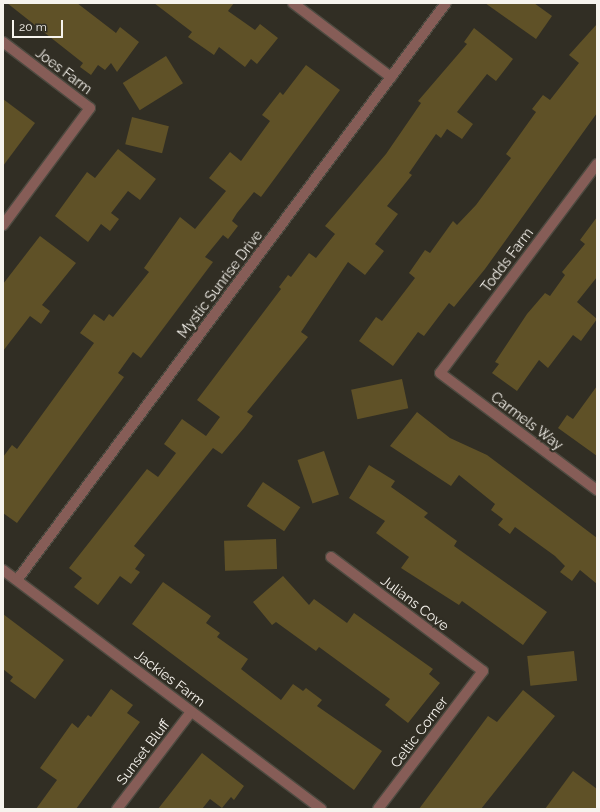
<!DOCTYPE html>
<html>
<head>
<meta charset="utf-8">
<style>
  body { margin:0 }
  #map { position:relative; width:600px; height:812px; overflow:hidden; background:#312e24; font-family:Raleway,sans-serif }
  div>[style] { position:absolute }
  [style*='--x'] { left:calc(var(--x)*1px); top:calc(var(--y)*1px); width:calc(var(--w)*1px); rotate:calc(var(--a)*1deg) }
  .building>* { inset:0; background:#5f5127; transform-origin:0 0 }
  .roads { filter:drop-shadow(1px 0 #4d4a40) drop-shadow(-1px 0 #4d4a40) drop-shadow(0 1px #4d4a40) drop-shadow(0 -1px #4d4a40) }
  .minor>* { height:10px; margin:-5px; padding:0 5px; transform-origin:5px; border-radius:5px; background:#865d57 }
  span { translate:-50% -50%; white-space:nowrap; text-align:center; line-height:1.15; -webkit-text-stroke:4px #312e24; paint-order:stroke }
  .street-label { font-size:14px; color:#f6f3ed }
  .frame { position:absolute; inset:0; border:4px solid #f6f3ed; pointer-events:none }
  .scale { position:absolute; left:12px; top:20px; width:51px; height:18px; box-sizing:border-box; border:2px solid #f6f3ed; border-top:0; padding-left:5px; font-size:12px; line-height:14px; white-space:nowrap; color:#f6f3ed; -webkit-text-stroke:3px #312e24; paint-order:stroke }
</style>
</head>
<body>
<div id="map">
  <div class="building">
    <i style="clip-path:polygon(7px 3px,77px 3px,116px 33px,120px 27px,139px 42px,117px 72px,111px 63px,105px 70px,98px 65px,91px 75px,80px 67px,83px 63px)"></i>
    <i style="clip-path:polygon(154px 3px,234px 3px,228px 11px,255px 30px,260px 24px,278px 38px,257px 64px,251px 59px,245px 67px,219px 47px,214px 55px,188px 37px,192px 32px)"></i>
    <i style="clip-path:polygon(485px 3px,534px 3px,552px 16px,536px 39px)"></i>
    <i style="clip-path:polygon(597px 24px,597px 113px,485px 269px,454px 307px,449px 303px,424px 336px,418px 332px,393px 366px,359px 341px,376px 317px,382px 321px,415px 278px,409px 273px,425px 250px,430px 253px,453px 221px,457px 225px,476px 205px,511px 158px,506px 154px,536px 112px,532px 109px,543px 95px,550px 100px,579px 63px,569px 55px)"></i>
    <i style="clip-path:polygon(474px 28px,513px 59px,496px 81px,487px 74px,457px 112px,473px 124px,462px 139px,447px 129px,441px 138px,436px 134px,409px 173px,412px 175px,387px 206px,398px 214px,375px 244px,384px 251px,365px 275px,348px 262px,301px 332px,308px 337px,247px 412px,253px 416px,244px 428px,222px 454px,213px 448px,134px 546px,145px 555px,135px 569px,140px 572px,131px 584px,120px 576px,98px 605px,74px 587px,82px 578px,69px 568px,147px 469px,158px 477px,176px 453px,164px 444px,182px 419px,206px 436px,220px 417px,197px 400px,281px 289px,279px 287px,288px 275px,291px 277px,309px 253px,316px 258px,335px 234px,325px 226px,386px 154px,421px 103px,418px 101px,467px 44px,464px 42px)"></i>
    <i style="left:166px;top:56px;width:32px;height:51px;rotate:58deg"></i>
    <i style="clip-path:polygon(306px 65px,340px 90px,261px 197px,254px 192px,237px 213px,232px 221px,238px 226px,228px 239px,223px 235px,205px 257px,213px 262px,141px 358px,133px 352px,118px 373px,124px 377px,17px 523px,3px 513px,3px 457px,12px 445px,17px 449px,94px 343px,80px 333px,94px 314px,104px 321px,109px 314px,113px 317px,149px 272px,144px 268px,180px 217px,195px 229px,226px 191px,209px 178px,230px 152px,241px 161px,270px 121px,262px 115px,280px 92px,283px 95px)"></i>
    <i style="clip-path:polygon(3px 99px,35px 123px,3px 166px)"></i>
    <i style="left:132px;top:117px;width:38px;height:28px;rotate:14deg"></i>
    <i style="clip-path:polygon(118px 149px,156px 179px,140px 200px,128px 191px,111px 213px,119px 219px,110px 231px,101px 224px,88px 242px,55px 216px,87px 172px,95px 178px)"></i>
    <i style="clip-path:polygon(597px 217px,597px 277px,577px 302px,597px 319px,581px 341px,573px 335px,548px 368px,539px 360px,517px 391px,492px 373px,499px 364px,495px 362px,527px 314px,545px 293px,550px 296px,565px 275px,562px 272px,585px 244px,580px 240px)"></i>
    <i style="clip-path:polygon(40px 236px,76px 263px,42px 305px,50px 311px,41px 324px,30px 316px,3px 351px,3px 284px)"></i>
    <i style="left:402px;top:379px;width:30px;height:52px;rotate:78deg"></i>
    <i style="clip-path:polygon(597px 386px,597px 456px,558px 428px,567px 415px,573px 419px)"></i>
    <i style="clip-path:polygon(417px 412px,450px 438px,487px 455px,597px 538px,597px 584px,580px 570px,572px 581px,560px 572px,565px 566px,555px 556px,515px 527px,510px 534px,498px 525px,503px 519px,491px 510px,495px 504px,459px 475px,451px 486px,390px 446px)"></i>
    <i style="left:324px;top:451px;width:46px;height:28px;rotate:71deg"></i>
    <i style="clip-path:polygon(369px 465px,395px 481px,391px 487px,428px 513px,424px 517px,457px 541px,454px 546px,547px 612px,523px 645px,462px 601px,459px 605px,401px 568px,409px 557px,376px 533px,385px 521px,349px 498px)"></i>
    <i style="left:263px;top:482px;width:45px;height:29px;rotate:34deg"></i>
    <i style="left:276px;top:539px;width:30px;height:52px;rotate:88deg"></i>
    <i style="clip-path:polygon(283px 576px,309px 605px,314px 599px,347px 623px,354px 613px,433px 669px,429px 674px,440px 683px,408px 723px,385px 705px,390px 699px,319px 647px,316px 651px,276px 622px,272px 625px,253px 602px)"></i>
    <i style="clip-path:polygon(163px 582px,211px 616px,206px 623px,220px 633px,217px 637px,248px 659px,241px 669px,281px 700px,293px 684px,303px 691px,306px 688px,322px 700px,317px 706px,382px 751px,354px 790px,132px 624px)"></i>
    <i style="clip-path:polygon(3px 614px,64px 660px,35px 699px,10px 681px,13px 677px,3px 669px)"></i>
    <i style="left:574px;top:651px;width:30px;height:47px;rotate:84deg"></i>
    <i style="clip-path:polygon(111px 689px,133px 705px,127px 713px,140px 722px,76px 809px,36px 809px,57px 780px,40px 768px,72px 723px,78px 728px,88px 715px,91px 717px)"></i>
    <i style="clip-path:polygon(523px 690px,555px 716px,481px 809px,419px 809px,488px 716px,497px 722px)"></i>
    <i style="clip-path:polygon(202px 753px,244px 786px,234px 800px,231px 797px,222px 808px,210px 799px,202px 809px,158px 809px)"></i>
    <i style="clip-path:polygon(573px 771px,597px 789px,597px 809px,545px 809px)"></i>
  </div>
  <div class="roads">
    <div class="minor">
      <i style="--x:293;--y:3;--w:123;--a:37.1"></i>
      <i style="--x:3;--y:42;--w:109;--a:37.2"></i>
      <i style="--x:90;--y:108;--w:146;--a:126.6"></i>
      <i style="--x:597;--y:164;--w:261;--a:126.9"></i>
      <i style="--x:440;--y:373;--w:196;--a:36.7"></i>
      <i style="--x:331;--y:557;--w:190;--a:36.9"></i>
      <i style="--x:483;--y:671;--w:173;--a:127.3"></i>
      <i style="--x:3;--y:570;--w:398;--a:36.9"></i>
      <i style="--x:17;--y:580;--w:719;--a:-53.37"></i>
      <i style="--x:117;--y:809;--w:122;--a:-52.7"></i>
    </div>
  </div>
  <div class="street-label">
    <span style="left:64px;top:71px;rotate:37deg">Joes Farm</span>
    <span style="left:507px;top:260px;rotate:-53deg">Todds Farm</span>
    <span style="left:220px;top:284px;rotate:-53deg">Mystic Sunrise Drive</span>
    <span style="left:527px;top:421px;rotate:37deg">Carmels Way</span>
    <span style="left:415px;top:603px;rotate:37deg">Julians Cove</span>
    <span style="left:170px;top:678px;rotate:37deg">Jackies Farm</span>
    <span style="left:419px;top:732px;rotate:-53deg">Celtic Corner</span>
    <span style="left:143px;top:752px;rotate:-53deg">Sunset Bluff</span>
  </div>
  <div class="frame"></div>
  <div class="scale">20 m</div>
</div>
</body>
</html>
